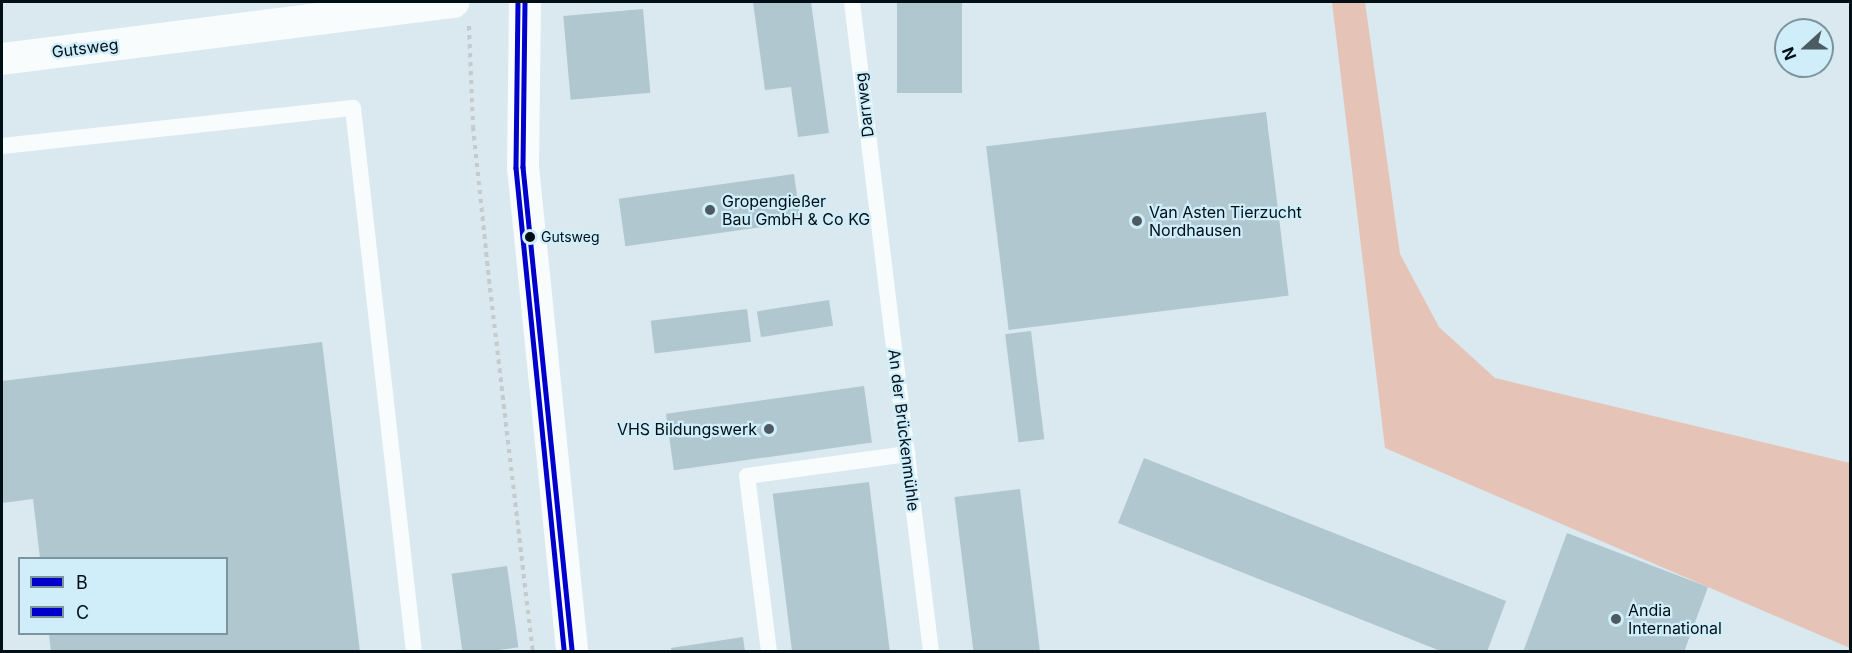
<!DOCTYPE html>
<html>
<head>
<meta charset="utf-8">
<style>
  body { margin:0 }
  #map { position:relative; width:1852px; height:653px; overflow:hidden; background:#d9e9ef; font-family:Inter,sans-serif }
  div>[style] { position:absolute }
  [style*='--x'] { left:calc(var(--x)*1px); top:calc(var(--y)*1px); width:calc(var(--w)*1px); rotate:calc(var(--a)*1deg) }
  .green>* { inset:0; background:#e5c4b7 }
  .building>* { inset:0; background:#b0c7d0; transform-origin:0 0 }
  .path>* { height:4px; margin-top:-2px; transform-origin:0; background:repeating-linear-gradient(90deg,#c5cacd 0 4.5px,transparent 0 9px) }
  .service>* { height:16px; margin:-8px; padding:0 8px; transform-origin:8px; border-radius:8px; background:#f9fcfd }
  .minor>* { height:32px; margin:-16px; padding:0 16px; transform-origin:16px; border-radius:16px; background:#f9fcfd }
  .bus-1>* { height:4.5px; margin:-2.25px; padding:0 2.25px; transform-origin:2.25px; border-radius:2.25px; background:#0000cd }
  .bus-2>* { height:4.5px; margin:-2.25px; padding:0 2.25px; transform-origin:2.25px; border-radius:2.25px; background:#0000cd }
  .dots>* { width:16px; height:16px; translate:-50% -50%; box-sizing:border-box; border:3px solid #cfeef9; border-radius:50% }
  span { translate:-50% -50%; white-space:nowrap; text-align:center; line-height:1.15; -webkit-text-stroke:4.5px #cfeef9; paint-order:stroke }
  .bus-label { font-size:14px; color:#000e16 }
  .left { translate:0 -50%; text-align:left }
  .street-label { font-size:16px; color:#000e16 }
  .poi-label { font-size:16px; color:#000e16 }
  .right { translate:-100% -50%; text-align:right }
  .frame { position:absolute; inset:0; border:3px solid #000e16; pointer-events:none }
  .legend { position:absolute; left:18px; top:557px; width:210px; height:78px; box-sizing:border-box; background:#cfeef9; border:2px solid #7c949e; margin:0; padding:8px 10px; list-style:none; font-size:18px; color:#000e16 }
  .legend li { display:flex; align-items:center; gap:12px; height:30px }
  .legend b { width:30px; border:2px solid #7c949e }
  .north { position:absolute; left:1774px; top:18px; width:60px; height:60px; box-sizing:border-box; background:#cfeef9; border:2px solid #7c949e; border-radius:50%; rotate:249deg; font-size:16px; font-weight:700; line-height:24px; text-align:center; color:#000e16 }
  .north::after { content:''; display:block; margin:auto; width:21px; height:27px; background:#4c5b62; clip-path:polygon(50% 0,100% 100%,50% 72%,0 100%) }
</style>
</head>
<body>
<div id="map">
  <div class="green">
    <i style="clip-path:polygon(1332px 2px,1365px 2px,1400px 254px,1439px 327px,1495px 378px,1850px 463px,1850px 648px,1385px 448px)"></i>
  </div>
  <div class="building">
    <i style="clip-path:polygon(753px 2px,811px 2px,829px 133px,798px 137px,791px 87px,765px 90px)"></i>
    <i style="left:897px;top:2px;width:65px;height:91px"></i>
    <i style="left:643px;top:9px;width:84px;height:80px;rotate:85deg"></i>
    <i style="left:1266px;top:112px;width:185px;height:282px;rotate:83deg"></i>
    <i style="left:794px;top:174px;width:48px;height:177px;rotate:82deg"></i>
    <i style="left:829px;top:300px;width:26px;height:73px;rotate:81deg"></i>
    <i style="left:747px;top:309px;width:33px;height:97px;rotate:83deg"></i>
    <i style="left:1031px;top:331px;width:109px;height:26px;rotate:83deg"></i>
    <i style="clip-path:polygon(322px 342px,360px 652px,51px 652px,49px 634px,226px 634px,226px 558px,40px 558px,33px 499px,2px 503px,2px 381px)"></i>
    <i style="left:864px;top:386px;width:57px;height:200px;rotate:82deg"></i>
    <i style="clip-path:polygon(1144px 458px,1506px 601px,1487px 652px,1443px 652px,1118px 523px)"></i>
    <i style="left:869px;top:482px;width:171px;height:97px;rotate:83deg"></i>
    <i style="left:1020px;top:489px;width:164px;height:66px;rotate:83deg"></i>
    <i style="clip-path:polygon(1567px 533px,1708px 587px,1684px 652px,1523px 652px)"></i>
    <i style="left:507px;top:566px;width:82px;height:56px;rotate:82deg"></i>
    <i style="clip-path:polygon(743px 637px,745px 652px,672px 652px,671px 648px)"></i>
  </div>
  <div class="path">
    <i style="--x:469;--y:26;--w:101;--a:87.7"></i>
    <i style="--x:473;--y:127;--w:162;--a:84"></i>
    <i style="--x:490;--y:288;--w:367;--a:83.3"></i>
  </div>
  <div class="service">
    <i style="--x:852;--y:2;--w:655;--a:83.07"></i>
    <i style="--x:2;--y:146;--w:353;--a:-6.2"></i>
    <i style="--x:353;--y:108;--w:547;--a:83.6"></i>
    <i style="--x:769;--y:652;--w:177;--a:-97.1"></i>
    <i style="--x:747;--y:476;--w:162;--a:-7.8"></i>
  </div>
  <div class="minor">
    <i style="--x:525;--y:2;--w:165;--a:90.7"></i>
    <i style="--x:523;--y:167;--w:487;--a:84.2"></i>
    <i style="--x:2;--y:59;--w:455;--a:-7.2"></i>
  </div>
  <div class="bus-1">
    <i style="--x:525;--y:2;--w:165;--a:90.7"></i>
    <i style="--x:523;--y:167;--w:487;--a:84.2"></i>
  </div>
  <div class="bus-2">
    <i style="--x:518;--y:2;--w:166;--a:90.7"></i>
    <i style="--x:516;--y:168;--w:486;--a:84.3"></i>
  </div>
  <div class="dots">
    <i style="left:710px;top:210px;background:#4c5b62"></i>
    <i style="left:1137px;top:221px;background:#4c5b62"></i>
    <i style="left:530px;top:237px;background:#000e16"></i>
    <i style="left:769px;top:429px;background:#4c5b62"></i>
    <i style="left:1616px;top:619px;background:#4c5b62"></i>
  </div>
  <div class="bus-label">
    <span class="left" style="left:541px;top:237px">Gutsweg</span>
  </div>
  <div class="street-label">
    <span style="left:85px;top:48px;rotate:-7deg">Gutsweg</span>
    <span style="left:864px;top:105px;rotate:-97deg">Darrweg</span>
    <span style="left:904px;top:430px;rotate:83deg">An der Brückenmühle</span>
  </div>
  <div class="poi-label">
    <span class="left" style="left:722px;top:210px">Gropengießer<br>Bau GmbH &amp; Co KG</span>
    <span class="left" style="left:1149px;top:221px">Van Asten Tierzucht<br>Nordhausen</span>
    <span class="right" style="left:757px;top:429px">VHS Bildungswerk</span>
    <span class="left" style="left:1628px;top:619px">Andia<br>International</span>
  </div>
  <div class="frame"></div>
  <ul class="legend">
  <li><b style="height:8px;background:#0000cd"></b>B</li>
  <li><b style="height:8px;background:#0000cd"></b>C</li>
  </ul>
  <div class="north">N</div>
</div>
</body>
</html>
